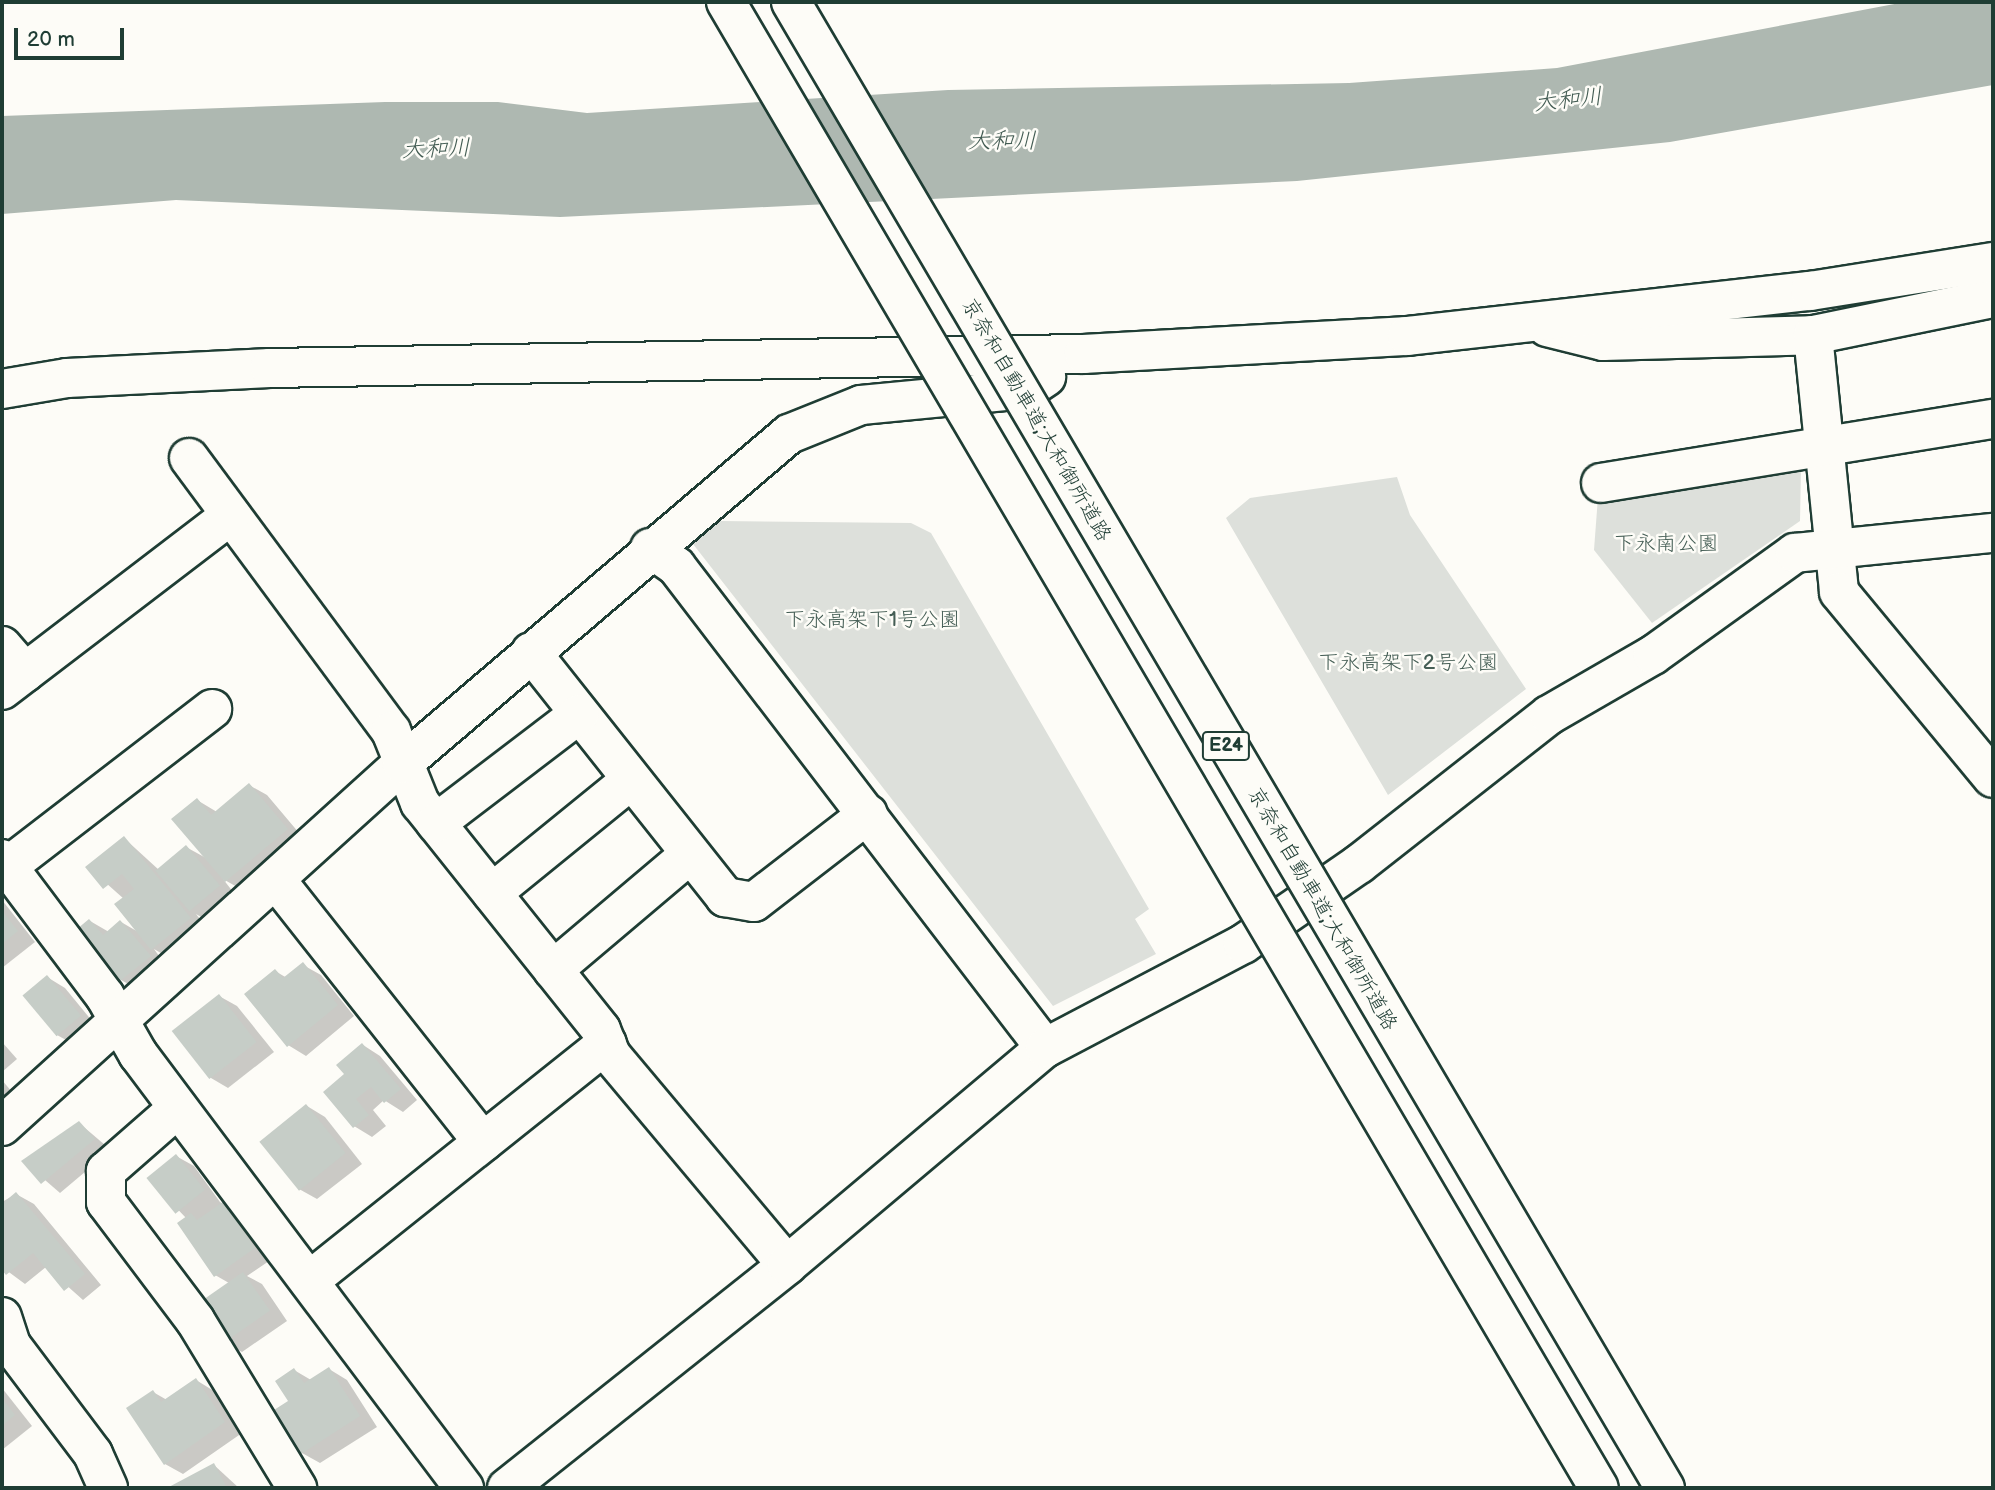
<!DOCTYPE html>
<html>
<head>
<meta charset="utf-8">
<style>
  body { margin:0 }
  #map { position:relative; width:1995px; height:1490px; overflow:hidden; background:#fdfcf7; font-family:"Balsamiq Sans","Klee One",sans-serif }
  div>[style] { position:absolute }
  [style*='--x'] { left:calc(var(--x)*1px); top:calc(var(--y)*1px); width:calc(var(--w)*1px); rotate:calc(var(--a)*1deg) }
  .green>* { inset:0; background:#dde0db }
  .water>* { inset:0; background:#aeb8b1 }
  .shadow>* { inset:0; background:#0003 }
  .building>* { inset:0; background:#c6cdc7; transform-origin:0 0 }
  .roads { filter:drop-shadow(2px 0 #1f3d34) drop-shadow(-2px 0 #1f3d34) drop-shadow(0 2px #1f3d34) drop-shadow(0 -2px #1f3d34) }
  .street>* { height:38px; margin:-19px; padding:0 19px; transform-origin:19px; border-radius:19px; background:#fdfcf7 }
  .bridges { filter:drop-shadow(2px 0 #1f3d34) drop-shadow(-2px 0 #1f3d34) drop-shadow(0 2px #1f3d34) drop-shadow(0 -2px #1f3d34) }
  .highway-bridge>* { height:38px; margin:-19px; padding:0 19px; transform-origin:19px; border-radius:19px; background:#fdfcf7 }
  span { translate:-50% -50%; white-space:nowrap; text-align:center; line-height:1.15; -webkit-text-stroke:5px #fdfcf7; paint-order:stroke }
  .shield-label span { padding:2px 5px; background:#fdfcf7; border:2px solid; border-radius:5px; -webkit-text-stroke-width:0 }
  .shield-label { font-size:19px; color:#1f3d34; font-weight:700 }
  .street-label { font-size:21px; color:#1f3d34 }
  .park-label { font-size:21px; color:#455e55 }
  .water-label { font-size:23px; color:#435c53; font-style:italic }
  .frame { position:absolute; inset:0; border:4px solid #1f3d34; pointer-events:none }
  .scale { position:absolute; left:14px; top:28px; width:110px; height:32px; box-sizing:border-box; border:4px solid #1f3d34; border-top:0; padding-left:9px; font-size:21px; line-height:24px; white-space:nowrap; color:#1f3d34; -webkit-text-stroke:5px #fdfcf7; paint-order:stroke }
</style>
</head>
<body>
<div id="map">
  <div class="green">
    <i style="clip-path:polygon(1801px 467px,1800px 521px,1652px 623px,1594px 550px,1598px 497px)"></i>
    <i style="clip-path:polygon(1397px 477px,1410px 515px,1526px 689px,1388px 795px,1226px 518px,1250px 498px)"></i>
    <i style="clip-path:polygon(720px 521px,911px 523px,931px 533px,1149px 909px,1135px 919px,1156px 954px,1053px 1006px,693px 544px)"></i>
  </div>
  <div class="water">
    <i style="clip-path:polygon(1905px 2px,1993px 2px,1993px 85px,1670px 142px,1297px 181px,560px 217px,176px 200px,2px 214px,2px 116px,385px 102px,498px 102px,587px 113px,948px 90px,1349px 83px,1557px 68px)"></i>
  </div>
  <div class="shadow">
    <i style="clip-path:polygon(249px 785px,267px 795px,305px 840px,244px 891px,223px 879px,237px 897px,208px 921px,196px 914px,208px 929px,171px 959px,154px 949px,167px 967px,139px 990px,121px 980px,90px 921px,109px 932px,121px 922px,140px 933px,124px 899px,88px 867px,124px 838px,159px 870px,186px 847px,206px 858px,197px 800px,217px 812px)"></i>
    <i style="clip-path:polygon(2px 900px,35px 942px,2px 968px)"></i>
    <i style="clip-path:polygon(303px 965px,321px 975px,354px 1016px,306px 1056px,288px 1045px,275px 971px,287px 978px)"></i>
    <i style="clip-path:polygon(47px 977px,65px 988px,97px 1027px,75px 1045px,57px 1035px)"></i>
    <i style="clip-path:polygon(219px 996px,237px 1006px,274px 1052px,228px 1088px,211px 1078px,174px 1032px)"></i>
    <i style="clip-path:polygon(2px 1042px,17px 1059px,2px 1072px)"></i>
    <i style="clip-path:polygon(363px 1045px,380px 1056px,417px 1100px,403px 1112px,384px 1100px,373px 1110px,386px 1126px,372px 1137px,354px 1126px,346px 1074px)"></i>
    <i style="clip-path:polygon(2px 1080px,12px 1092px,2px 1102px)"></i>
    <i style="clip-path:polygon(307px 1106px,325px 1117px,362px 1164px,317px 1199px,299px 1189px)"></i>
    <i style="clip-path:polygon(79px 1123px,111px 1150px,60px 1193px,23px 1161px)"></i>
    <i style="clip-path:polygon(176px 1156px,194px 1166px,220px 1202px,241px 1214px,272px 1259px,247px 1276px,262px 1284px,287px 1321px,242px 1352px,224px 1342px,229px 1283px,215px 1275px,186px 1218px,148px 1178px)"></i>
    <i style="clip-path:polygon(16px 1194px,34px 1204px,101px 1285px,83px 1300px,46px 1267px,25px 1284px,2px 1267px,2px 1202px)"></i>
    <i style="clip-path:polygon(329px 1369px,347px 1380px,377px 1427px,320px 1463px,302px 1453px,290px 1402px,294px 1370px,311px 1380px)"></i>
    <i style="clip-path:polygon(196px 1380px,214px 1391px,242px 1433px,183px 1474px,165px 1464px,153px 1392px,167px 1400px)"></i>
    <i style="clip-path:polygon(2px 1388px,32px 1426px,2px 1450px)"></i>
    <i style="clip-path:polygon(214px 1465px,239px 1488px,171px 1488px)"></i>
  </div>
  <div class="building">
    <i style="clip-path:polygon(249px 783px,288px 829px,225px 882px,171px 819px,197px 798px,211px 815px)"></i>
    <i style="clip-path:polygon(124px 836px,191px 918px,151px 950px,114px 904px,134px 889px,122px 874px,103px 889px,85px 867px)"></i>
    <i style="left:186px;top:845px;width:53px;height:40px;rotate:50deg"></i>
    <i style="clip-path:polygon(2px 911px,18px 931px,2px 944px)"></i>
    <i style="clip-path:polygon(89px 919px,103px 935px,120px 920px,151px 956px,120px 981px,77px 929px)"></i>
    <i style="clip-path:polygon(303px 962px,338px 1005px,287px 1047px,244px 994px,275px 969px,283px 978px)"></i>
    <i style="left:47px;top:975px;width:53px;height:32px;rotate:50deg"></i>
    <i style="left:219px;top:994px;width:61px;height:60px;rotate:52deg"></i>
    <i style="clip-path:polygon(362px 1043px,401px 1089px,384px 1103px,371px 1087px,356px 1099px,369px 1115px,353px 1128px,323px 1092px,344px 1074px,336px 1065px)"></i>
    <i style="left:306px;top:1104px;width:63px;height:60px;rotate:51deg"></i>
    <i style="clip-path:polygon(79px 1121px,95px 1139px,41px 1184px,21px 1161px)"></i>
    <i style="left:176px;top:1154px;width:46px;height:38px;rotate:51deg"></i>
    <i style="clip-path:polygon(16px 1192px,85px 1274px,64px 1291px,33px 1253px,6px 1275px,2px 1270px,2px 1204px)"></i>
    <i style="clip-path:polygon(223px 1202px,255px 1248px,214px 1277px,177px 1223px,191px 1213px,197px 1220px)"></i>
    <i style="left:243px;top:1272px;width:47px;height:56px;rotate:55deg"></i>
    <i style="clip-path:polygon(329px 1367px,360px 1416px,301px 1454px,274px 1410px,288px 1401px,275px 1381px,294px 1368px,304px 1383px)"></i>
    <i style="clip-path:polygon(196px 1378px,225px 1422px,164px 1465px,126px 1408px,153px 1390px,161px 1402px)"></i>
    <i style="clip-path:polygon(2px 1398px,15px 1415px,2px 1426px)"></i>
    <i style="clip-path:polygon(214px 1463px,227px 1488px,167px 1488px)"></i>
  </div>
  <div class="roads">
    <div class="street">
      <i style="--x:1547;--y:327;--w:58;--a:14"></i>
      <i style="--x:1603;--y:341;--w:210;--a:-1.6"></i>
      <i style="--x:1813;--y:335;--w:184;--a:-11.6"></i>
      <i style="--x:1813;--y:335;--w:258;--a:84.2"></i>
      <i style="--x:1839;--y:592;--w:241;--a:50.4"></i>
      <i style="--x:2;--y:389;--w:66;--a:-9.6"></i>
      <i style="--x:67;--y:378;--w:203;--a:-2.8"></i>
      <i style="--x:270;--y:368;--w:814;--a:-0.99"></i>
      <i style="--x:1084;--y:354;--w:324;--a:-3.2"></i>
      <i style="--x:1407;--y:336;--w:406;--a:-6.4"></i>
      <i style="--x:1810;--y:291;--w:185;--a:-9"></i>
      <i style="--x:189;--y:458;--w:340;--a:53.5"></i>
      <i style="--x:391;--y:731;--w:78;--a:68.1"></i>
      <i style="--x:420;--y:803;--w:290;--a:51.4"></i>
      <i style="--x:601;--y:1030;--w:27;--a:68"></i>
      <i style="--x:611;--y:1055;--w:274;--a:50"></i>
      <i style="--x:1601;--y:483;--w:397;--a:-9.3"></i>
      <i style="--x:650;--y:548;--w:32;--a:35"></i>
      <i style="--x:676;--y:566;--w:607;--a:52.56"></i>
      <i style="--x:2;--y:646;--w:35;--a:49"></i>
      <i style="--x:531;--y:652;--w:313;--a:51.6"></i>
      <i style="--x:725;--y:897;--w:29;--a:10"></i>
      <i style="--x:754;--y:902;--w:144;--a:-37.7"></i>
      <i style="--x:2;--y:690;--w:288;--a:-37.4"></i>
      <i style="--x:436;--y:823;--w:180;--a:-37.3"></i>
      <i style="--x:2;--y:859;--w:171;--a:53.1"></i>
      <i style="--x:105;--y:996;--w:67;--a:60.4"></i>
      <i style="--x:138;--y:1054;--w:543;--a:53.09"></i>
      <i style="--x:7;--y:867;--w:259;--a:-37.6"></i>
      <i style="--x:276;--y:880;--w:334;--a:51.7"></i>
      <i style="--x:492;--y:893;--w:179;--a:-39.1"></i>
      <i style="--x:553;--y:970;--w:178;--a:-40.2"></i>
      <i style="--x:178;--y:1108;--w:96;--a:138.8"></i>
      <i style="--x:106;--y:1171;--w:31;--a:90"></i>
      <i style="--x:106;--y:1202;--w:148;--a:53"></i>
      <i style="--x:195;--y:1320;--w:197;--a:58.7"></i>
      <i style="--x:2;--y:1126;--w:539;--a:-42.15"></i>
      <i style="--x:402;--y:764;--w:509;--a:-40.45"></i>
      <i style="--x:789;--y:434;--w:78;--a:-21.9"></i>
      <i style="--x:861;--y:405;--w:168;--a:-5.5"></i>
      <i style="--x:1028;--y:389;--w:22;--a:-34"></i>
      <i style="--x:309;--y:1281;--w:381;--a:-38.6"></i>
      <i style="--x:2;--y:1317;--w:29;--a:72"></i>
      <i style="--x:11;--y:1345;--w:136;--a:53"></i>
      <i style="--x:93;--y:1454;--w:37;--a:66"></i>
      <i style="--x:507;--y:1488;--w:358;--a:-38.5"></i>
      <i style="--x:787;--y:1265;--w:337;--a:-40.1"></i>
      <i style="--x:1045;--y:1048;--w:224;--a:-27.7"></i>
      <i style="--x:1243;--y:944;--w:141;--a:-34.6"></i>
      <i style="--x:1359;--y:864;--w:241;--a:-38.1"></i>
      <i style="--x:1549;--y:715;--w:120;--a:-30"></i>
      <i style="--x:1653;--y:655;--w:175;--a:-35.7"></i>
      <i style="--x:1795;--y:553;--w:199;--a:-5.8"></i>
    </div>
  </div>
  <div class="bridges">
    <div class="highway-bridge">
      <i style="--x:726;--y:2;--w:1723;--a:59.57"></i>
      <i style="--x:791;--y:2;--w:1724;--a:59.54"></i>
    </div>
  </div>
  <div class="shield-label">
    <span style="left:1226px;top:746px">E24</span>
  </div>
  <div class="street-label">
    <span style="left:1036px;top:420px;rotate:60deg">京奈和自動車道;大和御所道路</span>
    <span style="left:1322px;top:909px;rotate:60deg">京奈和自動車道;大和御所道路</span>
  </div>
  <div class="park-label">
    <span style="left:1666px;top:544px">下永南公園</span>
    <span style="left:872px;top:620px">下永高架下1号公園</span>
    <span style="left:1408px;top:663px">下永高架下2号公園</span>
  </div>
  <div class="water-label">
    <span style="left:1568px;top:100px;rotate:-6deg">大和川</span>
    <span style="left:1002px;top:141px">大和川</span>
    <span style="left:436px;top:149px;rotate:-2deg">大和川</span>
  </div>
  <div class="frame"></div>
  <div class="scale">20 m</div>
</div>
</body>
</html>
